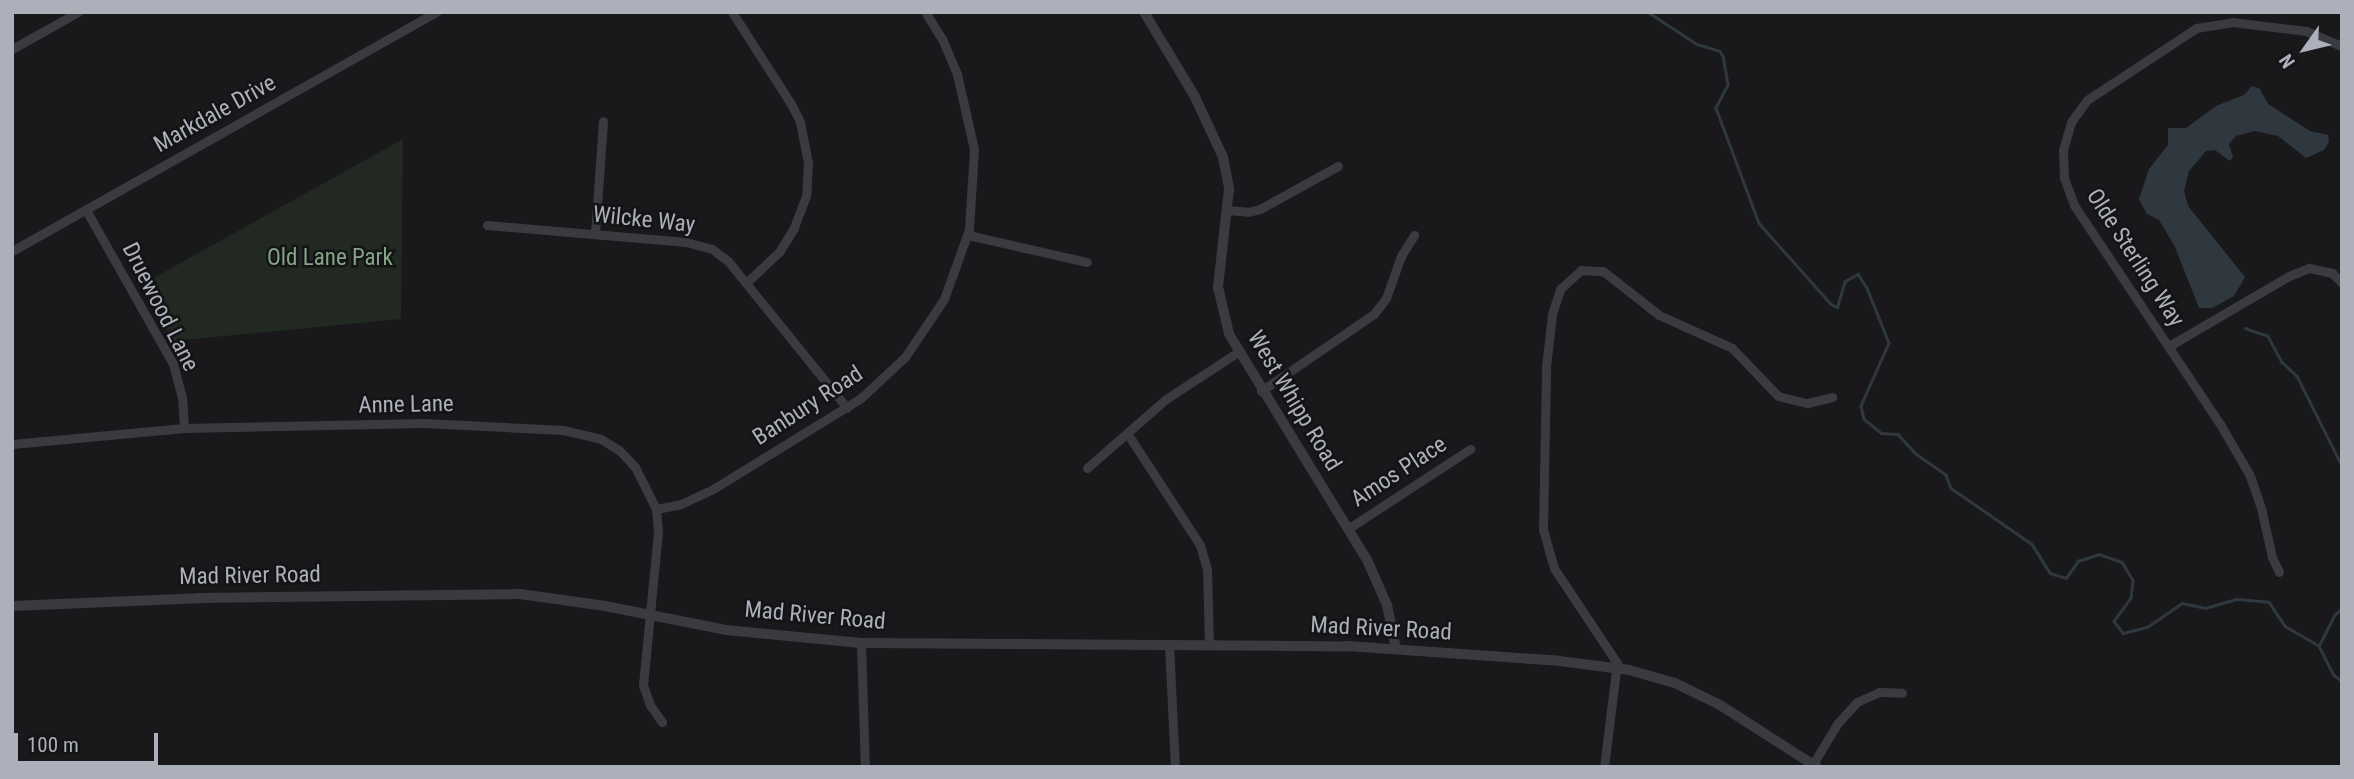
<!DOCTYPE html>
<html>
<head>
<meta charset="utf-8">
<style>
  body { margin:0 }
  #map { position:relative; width:2354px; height:779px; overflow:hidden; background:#19191b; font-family:"Roboto Condensed",sans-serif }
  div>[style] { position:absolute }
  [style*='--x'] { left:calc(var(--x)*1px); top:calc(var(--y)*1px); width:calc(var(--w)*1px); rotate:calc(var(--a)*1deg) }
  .green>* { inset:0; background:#212922 }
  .water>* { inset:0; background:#2f383f }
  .stream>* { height:2.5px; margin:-1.25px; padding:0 1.25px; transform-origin:1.25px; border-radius:1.25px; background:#2f383f }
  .minor>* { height:9px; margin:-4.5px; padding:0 4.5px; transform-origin:4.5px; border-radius:4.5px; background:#3a3b40 }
  .tertiary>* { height:10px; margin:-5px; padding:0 5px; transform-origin:5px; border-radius:5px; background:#3a3b40 }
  span { translate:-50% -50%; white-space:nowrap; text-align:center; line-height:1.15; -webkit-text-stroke:5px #141416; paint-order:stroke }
  .street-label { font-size:23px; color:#acb0ba }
  .park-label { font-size:23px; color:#83a485 }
  .frame { position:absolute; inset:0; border:14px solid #acb0ba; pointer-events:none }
  .north { position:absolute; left:2270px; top:14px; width:70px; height:70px; -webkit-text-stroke:5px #141416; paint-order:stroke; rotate:236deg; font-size:19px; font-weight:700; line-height:28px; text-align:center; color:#acb0ba }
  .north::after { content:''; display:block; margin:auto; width:24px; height:32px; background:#acb0ba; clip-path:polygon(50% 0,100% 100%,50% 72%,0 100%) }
  .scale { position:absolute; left:14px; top:733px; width:144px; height:32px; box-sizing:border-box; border:4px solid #acb0ba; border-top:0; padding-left:9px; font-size:21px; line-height:24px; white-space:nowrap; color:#acb0ba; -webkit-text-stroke:5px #141416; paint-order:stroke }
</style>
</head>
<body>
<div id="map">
  <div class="green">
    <i style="clip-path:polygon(403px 139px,401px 319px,173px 341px,141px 285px)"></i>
  </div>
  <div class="water">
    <i style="clip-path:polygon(2252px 86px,2260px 89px,2268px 104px,2310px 131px,2328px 135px,2329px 142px,2324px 150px,2306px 158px,2278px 136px,2255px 131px,2236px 136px,2229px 144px,2233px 157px,2230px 161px,2215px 150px,2206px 151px,2189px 171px,2184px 191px,2188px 206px,2245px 277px,2234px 296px,2212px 308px,2199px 308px,2175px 247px,2159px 220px,2147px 214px,2139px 199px,2149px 169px,2168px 145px,2168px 128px,2186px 128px,2216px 106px,2244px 95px)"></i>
  </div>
  <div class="stream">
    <i style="--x:1648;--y:12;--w:59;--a:33.1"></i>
    <i style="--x:1697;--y:44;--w:24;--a:17"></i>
    <i style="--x:1720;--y:51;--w:6;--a:59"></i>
    <i style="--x:1723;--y:56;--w:29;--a:80"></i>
    <i style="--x:1728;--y:85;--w:26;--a:118"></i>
    <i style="--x:1716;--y:108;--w:123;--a:69.5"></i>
    <i style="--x:1759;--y:223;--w:108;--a:48.4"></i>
    <i style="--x:1831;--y:304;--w:7;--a:27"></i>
    <i style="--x:1837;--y:307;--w:27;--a:-73"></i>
    <i style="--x:1845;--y:281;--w:15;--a:-28"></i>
    <i style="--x:1858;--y:274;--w:17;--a:57"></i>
    <i style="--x:1867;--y:288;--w:59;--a:68.2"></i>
    <i style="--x:1889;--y:343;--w:69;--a:114"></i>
    <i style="--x:1861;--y:406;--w:13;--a:77"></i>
    <i style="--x:1864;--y:419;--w:22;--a:39"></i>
    <i style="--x:1881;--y:433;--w:17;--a:3"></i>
    <i style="--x:1898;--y:434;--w:25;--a:48"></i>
    <i style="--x:1915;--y:453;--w:38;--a:35"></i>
    <i style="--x:1946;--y:475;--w:14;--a:69"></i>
    <i style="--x:1951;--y:488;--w:98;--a:34.7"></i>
    <i style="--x:2032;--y:544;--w:34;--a:58"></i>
    <i style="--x:2050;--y:573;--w:17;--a:17"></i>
    <i style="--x:2066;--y:578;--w:21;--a:-55"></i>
    <i style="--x:2078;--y:561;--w:22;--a:-18"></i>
    <i style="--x:2099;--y:554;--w:24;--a:19"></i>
    <i style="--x:2122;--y:562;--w:21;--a:59"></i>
    <i style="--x:2133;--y:580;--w:18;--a:96"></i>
    <i style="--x:2131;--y:598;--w:29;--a:126"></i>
    <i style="--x:2114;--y:621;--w:15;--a:53"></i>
    <i style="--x:2123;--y:633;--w:25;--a:-14"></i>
    <i style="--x:2147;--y:627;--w:42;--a:-34.4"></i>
    <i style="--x:2182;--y:603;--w:24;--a:12"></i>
    <i style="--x:2205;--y:608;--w:33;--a:-16"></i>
    <i style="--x:2237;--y:599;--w:32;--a:5"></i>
    <i style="--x:2269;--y:602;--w:29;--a:56"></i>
    <i style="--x:2285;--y:626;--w:39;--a:30"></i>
    <i style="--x:2245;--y:328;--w:24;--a:19"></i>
    <i style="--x:2268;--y:336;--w:30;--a:62"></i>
    <i style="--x:2282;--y:362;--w:21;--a:43"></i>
    <i style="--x:2297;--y:376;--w:101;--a:63.4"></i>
    <i style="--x:2342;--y:609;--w:9;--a:139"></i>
    <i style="--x:2335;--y:615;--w:35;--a:117"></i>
    <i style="--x:2319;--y:646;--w:33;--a:63"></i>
    <i style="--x:2334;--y:675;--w:10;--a:37"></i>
  </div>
  <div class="minor">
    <i style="--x:732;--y:12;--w:109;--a:57.3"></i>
    <i style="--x:791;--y:104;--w:20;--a:63"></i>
    <i style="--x:800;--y:122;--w:42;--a:79"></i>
    <i style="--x:808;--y:163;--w:33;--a:93"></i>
    <i style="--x:806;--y:196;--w:34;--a:111"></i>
    <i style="--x:794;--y:228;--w:28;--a:122"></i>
    <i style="--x:779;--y:252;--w:45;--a:136.8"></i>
    <i style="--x:12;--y:49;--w:76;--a:-29.3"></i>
    <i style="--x:86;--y:210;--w:177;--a:60.5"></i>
    <i style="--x:173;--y:364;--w:34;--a:75"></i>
    <i style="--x:182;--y:397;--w:31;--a:86"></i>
    <i style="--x:1227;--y:210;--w:21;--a:5"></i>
    <i style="--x:1248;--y:212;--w:12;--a:-14"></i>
    <i style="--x:1260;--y:209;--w:89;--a:-28.9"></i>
    <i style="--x:487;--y:225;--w:200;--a:4.9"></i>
    <i style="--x:686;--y:242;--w:27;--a:15"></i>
    <i style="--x:712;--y:249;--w:20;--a:37"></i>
    <i style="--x:728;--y:261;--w:189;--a:51"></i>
    <i style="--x:595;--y:233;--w:112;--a:-85.9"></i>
    <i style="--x:968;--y:235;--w:122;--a:12.8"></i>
    <i style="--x:12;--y:251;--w:488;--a:-29.4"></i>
    <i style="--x:2169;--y:346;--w:139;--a:-30.3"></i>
    <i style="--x:2289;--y:276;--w:22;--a:-22"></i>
    <i style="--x:2309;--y:268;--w:24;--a:12"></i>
    <i style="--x:2332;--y:273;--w:14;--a:45"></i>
    <i style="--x:1261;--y:391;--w:137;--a:-34.3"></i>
    <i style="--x:1374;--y:314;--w:20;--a:-53"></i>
    <i style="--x:1386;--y:298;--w:45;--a:-70.3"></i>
    <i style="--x:1401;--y:256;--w:25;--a:-58"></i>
    <i style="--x:1127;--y:433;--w:134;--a:56.9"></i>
    <i style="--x:1200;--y:545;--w:25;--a:74"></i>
    <i style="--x:1207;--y:569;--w:74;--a:88.5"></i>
    <i style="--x:12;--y:444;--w:173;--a:-5.3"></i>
    <i style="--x:184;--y:428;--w:240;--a:-1.2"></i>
    <i style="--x:424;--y:423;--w:139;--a:2.9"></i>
    <i style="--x:563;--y:430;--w:39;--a:13"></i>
    <i style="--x:601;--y:439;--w:22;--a:32"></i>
    <i style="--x:620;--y:451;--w:22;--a:47"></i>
    <i style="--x:635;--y:467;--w:47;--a:63.4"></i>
    <i style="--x:656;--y:509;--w:23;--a:85"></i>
    <i style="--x:658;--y:532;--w:154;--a:95.6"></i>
    <i style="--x:643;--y:685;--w:21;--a:71"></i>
    <i style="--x:650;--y:705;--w:21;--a:55"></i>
    <i style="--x:1087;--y:468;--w:105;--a:-41.1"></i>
    <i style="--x:1166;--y:399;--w:86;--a:-33.1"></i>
    <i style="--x:656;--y:509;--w:25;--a:-11"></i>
    <i style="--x:681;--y:504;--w:35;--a:-25"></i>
    <i style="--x:713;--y:489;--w:174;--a:-31.6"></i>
    <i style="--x:861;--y:398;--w:60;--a:-43"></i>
    <i style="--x:905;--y:357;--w:70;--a:-56.1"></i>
    <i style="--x:944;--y:299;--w:74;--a:-70.3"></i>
    <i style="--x:969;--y:229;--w:80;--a:-86.4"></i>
    <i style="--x:974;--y:149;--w:77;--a:-102.8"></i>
    <i style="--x:957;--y:74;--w:38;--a:-113"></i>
    <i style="--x:942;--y:39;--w:32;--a:-122"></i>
    <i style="--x:1349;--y:528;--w:145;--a:-33.1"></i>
    <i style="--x:2279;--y:572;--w:17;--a:-115"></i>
    <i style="--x:2272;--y:557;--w:50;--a:-102.7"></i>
    <i style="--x:2261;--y:508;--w:36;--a:-109"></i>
    <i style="--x:2249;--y:474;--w:58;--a:-120.1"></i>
    <i style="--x:2220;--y:424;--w:263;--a:-123.7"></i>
    <i style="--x:2074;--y:205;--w:29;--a:-110"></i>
    <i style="--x:2064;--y:178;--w:28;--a:-92"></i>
    <i style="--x:2063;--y:150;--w:29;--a:-74"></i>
    <i style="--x:2071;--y:122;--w:27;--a:-54"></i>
    <i style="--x:2087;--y:100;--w:131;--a:-33.4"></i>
    <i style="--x:2196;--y:28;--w:36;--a:-9"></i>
    <i style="--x:2232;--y:22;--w:75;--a:6.9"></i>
    <i style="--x:2306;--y:31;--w:39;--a:23"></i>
    <i style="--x:861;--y:643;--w:124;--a:88.2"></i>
    <i style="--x:1169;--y:645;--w:122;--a:87.2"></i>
    <i style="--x:1813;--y:764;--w:47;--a:-59"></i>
    <i style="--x:1837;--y:724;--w:30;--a:-48"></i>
    <i style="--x:1857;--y:702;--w:24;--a:-24"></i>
    <i style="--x:1879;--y:692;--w:23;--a:2"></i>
    <i style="--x:1604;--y:767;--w:105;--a:-82.9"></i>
    <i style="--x:1617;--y:663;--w:114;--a:-123.6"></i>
    <i style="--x:1554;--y:568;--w:40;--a:-106"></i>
    <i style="--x:1543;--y:530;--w:163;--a:-88.9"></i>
    <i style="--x:1546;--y:367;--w:53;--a:-83.5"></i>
    <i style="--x:1552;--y:314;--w:26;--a:-72"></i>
    <i style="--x:1560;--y:289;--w:28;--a:-42"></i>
    <i style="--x:1581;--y:270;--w:22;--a:3"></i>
    <i style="--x:1603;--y:271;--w:71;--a:38.2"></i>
    <i style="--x:1659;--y:315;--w:80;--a:24.3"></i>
    <i style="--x:1732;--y:348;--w:66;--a:46.2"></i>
    <i style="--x:1778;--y:396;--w:30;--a:14"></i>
    <i style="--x:1807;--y:403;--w:26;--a:-13"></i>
  </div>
  <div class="tertiary">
    <i style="--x:1144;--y:12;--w:99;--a:59"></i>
    <i style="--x:1195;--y:97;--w:66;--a:65"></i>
    <i style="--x:1223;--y:157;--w:33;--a:79"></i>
    <i style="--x:1229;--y:189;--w:99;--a:96.4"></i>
    <i style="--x:1218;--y:287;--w:48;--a:76.8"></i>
    <i style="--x:1229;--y:334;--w:267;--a:58.6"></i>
    <i style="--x:1368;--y:562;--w:47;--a:66.2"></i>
    <i style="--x:1387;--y:605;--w:45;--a:78.4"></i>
    <i style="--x:12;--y:606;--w:187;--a:-2.4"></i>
    <i style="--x:199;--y:598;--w:321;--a:-0.7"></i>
    <i style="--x:520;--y:594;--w:86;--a:8"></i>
    <i style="--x:605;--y:606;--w:123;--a:11.2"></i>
    <i style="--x:726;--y:630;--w:136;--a:5.5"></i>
    <i style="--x:861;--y:643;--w:486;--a:0.4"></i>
    <i style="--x:1347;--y:646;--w:213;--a:4"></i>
    <i style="--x:1559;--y:661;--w:71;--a:7.3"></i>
    <i style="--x:1629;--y:670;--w:48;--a:15.8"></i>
    <i style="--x:1675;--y:683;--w:50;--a:26.1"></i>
    <i style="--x:1720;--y:705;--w:115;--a:32.6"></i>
  </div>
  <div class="street-label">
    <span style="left:215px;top:114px;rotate:-29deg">Markdale Drive</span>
    <span style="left:644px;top:220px;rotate:6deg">Wilcke Way</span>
    <span style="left:2135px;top:258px;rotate:57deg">Olde Sterling Way</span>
    <span style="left:160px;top:307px;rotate:63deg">Druewood Lane</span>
    <span style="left:1294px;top:401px;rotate:59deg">West Whipp Road</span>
    <span style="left:406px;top:405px;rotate:-1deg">Anne Lane</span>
    <span style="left:808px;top:406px;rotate:-33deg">Banbury Road</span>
    <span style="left:1399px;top:472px;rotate:-33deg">Amos Place</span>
    <span style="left:250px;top:576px;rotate:-1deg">Mad River Road</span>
    <span style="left:815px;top:616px;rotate:5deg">Mad River Road</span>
    <span style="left:1381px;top:629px;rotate:3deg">Mad River Road</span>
  </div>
  <div class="park-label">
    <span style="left:330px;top:258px">Old Lane Park</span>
  </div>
  <div class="frame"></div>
  <div class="north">N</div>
  <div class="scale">100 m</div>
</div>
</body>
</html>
